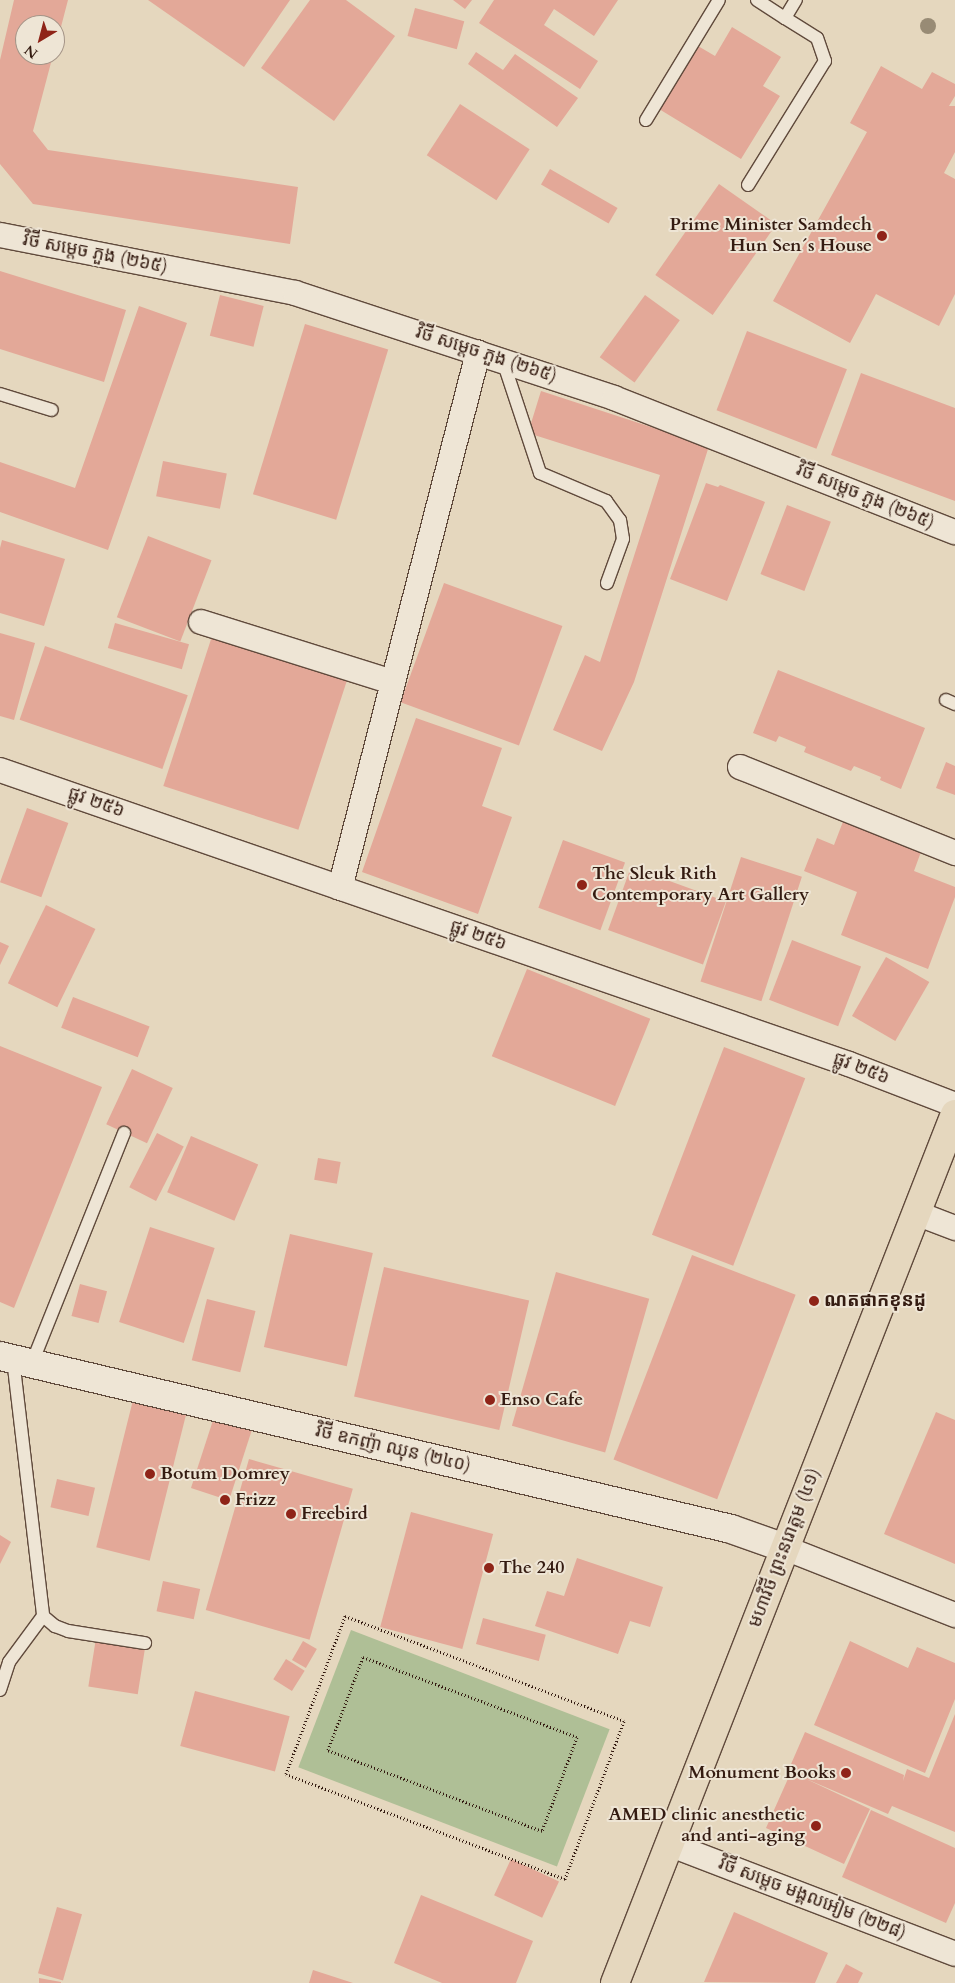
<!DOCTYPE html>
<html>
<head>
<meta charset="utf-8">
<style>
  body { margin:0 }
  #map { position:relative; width:955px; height:1983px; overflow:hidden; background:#e5d7be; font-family:Cardo,"Noto Sans Khmer",serif }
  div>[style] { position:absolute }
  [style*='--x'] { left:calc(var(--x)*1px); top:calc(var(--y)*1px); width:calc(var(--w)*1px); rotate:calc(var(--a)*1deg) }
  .green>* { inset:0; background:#afbf96; transform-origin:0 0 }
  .building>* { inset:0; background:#e3a898; transform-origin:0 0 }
  .path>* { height:3px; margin-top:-1.5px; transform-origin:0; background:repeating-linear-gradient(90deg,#341b11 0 1px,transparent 0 3.5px) }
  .roads { filter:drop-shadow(1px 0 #604a3c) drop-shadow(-1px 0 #604a3c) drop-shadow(0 1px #604a3c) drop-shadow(0 -1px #604a3c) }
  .service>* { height:12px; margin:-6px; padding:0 6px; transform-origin:6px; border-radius:6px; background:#eee5d5 }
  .minor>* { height:24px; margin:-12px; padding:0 12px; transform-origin:12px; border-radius:12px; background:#eee5d5 }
  .tertiary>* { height:28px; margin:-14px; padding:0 14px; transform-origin:14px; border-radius:14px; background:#eee5d5 }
  .primary>* { height:28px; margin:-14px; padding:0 14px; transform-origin:14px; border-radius:14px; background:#e5d7be }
  .trees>* { width:16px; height:16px; margin:-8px; border-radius:50%; background:#988b75 }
  .dots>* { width:14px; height:14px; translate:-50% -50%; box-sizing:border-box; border:2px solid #eee5d5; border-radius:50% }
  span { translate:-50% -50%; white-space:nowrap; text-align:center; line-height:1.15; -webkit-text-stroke:4px #eee5d5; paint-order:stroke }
  .poi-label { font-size:18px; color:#341b11; font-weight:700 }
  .right { translate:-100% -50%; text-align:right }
  .left { translate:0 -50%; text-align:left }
  .street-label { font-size:18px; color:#341b11 }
  .north { position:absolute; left:15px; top:15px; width:50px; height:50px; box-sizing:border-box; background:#eee5d5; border:1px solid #a49487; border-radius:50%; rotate:217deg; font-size:14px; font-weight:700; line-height:20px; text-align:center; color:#341b11 }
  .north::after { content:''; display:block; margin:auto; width:18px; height:22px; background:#8f2418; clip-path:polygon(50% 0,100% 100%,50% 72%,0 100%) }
</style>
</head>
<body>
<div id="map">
  <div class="green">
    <i style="left:351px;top:1630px;width:277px;height:147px;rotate:21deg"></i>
  </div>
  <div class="building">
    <i style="clip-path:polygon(14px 0,68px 0,56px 46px,55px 25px,25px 25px,25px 55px,53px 55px,33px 131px,48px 150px,298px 187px,290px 244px,33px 204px,0 164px,0 60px)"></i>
    <i style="clip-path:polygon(148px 0,290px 0,244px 67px)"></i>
    <i style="clip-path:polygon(310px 0,346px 0,395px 36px,334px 121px,261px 68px)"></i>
    <i style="clip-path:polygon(453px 0,472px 0,465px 9px)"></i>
    <i style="clip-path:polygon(494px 0,618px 0,594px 36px,554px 9px,544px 25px,598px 61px,580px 89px,479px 23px)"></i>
    <i style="left:415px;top:8px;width:51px;height:29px;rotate:15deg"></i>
    <i style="clip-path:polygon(732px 27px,781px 57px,763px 86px,780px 96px,741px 159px,659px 109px,698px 46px,715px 56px)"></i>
    <i style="clip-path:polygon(476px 52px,503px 70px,515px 54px,578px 98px,557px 127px,468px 64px)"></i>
    <i style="clip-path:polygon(881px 66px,922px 89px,932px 72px,955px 84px,955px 96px,949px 106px,955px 106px,955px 152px,944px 173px,955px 179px,955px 294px,939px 326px,876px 294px,850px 343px,773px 301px,867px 132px,850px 123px)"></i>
    <i style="left:460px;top:104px;width:83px;height:61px;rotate:33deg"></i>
    <i style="left:550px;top:169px;width:78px;height:18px;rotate:30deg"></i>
    <i style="left:719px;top:184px;width:70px;height:111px;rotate:35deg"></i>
    <i style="clip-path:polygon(0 271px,126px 310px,104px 382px,0 349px)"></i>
    <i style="left:220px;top:295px;width:45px;height:42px;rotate:14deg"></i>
    <i style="left:645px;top:295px;width:43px;height:77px;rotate:36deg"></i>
    <i style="clip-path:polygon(139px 306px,187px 323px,108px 550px,0 512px,0 462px,75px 488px)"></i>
    <i style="left:305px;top:324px;width:87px;height:178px;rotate:17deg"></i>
    <i style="left:747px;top:331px;width:107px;height:85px;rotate:21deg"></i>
    <i style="clip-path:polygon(861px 373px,955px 408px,955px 501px,831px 455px)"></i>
    <i style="clip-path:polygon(541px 391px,709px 446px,634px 682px,602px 751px,553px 730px,585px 655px,600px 662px,660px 475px,528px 433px)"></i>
    <i style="left:163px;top:461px;width:65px;height:36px;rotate:11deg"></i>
    <i style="clip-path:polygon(706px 483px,718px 487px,720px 485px,765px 502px,727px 601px,670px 579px)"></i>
    <i style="left:787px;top:505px;width:47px;height:74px;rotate:21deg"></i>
    <i style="left:148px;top:536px;width:68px;height:87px;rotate:21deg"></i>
    <i style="clip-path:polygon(2px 540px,65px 559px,44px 626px,0 613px,0 548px)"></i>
    <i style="left:444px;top:583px;width:126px;height:127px;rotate:20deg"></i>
    <i style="left:115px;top:623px;width:77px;height:26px;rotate:16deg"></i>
    <i style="left:214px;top:630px;width:142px;height:164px;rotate:18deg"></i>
    <i style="clip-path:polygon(0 633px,35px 643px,14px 720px,0 716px)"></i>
    <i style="left:45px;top:646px;width:151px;height:78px;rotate:19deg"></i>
    <i style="clip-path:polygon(778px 670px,925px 728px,901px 789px,880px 780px,881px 777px,854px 766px,851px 771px,804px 752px,806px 747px,779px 736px,776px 742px,753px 733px)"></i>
    <i style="clip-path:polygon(416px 718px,502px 748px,482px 806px,512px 817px,478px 914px,362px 872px)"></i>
    <i style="clip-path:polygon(946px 762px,955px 766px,955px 795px,936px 788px)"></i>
    <i style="left:27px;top:808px;width:44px;height:79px;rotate:20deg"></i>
    <i style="clip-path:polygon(844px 819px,922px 849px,914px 871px,955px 887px,955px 897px,928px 969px,841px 935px,857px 892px,804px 871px,817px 838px,834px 845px)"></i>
    <i style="left:563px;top:840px;width:66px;height:72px;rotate:20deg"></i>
    <i style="left:741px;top:857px;width:64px;height:131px;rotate:18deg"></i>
    <i style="left:631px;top:867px;width:101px;height:67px;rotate:20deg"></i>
    <i style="left:46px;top:905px;width:55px;height:87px;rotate:26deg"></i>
    <i style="left:792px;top:940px;width:74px;height:64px;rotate:21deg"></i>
    <i style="clip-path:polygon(0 942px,9px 946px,0 965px)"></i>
    <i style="left:886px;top:957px;width:50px;height:68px;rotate:30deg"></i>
    <i style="left:527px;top:969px;width:133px;height:94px;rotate:22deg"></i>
    <i style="left:73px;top:997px;width:82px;height:33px;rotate:21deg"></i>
    <i style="clip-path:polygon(0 1046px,102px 1087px,14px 1308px,0 1302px)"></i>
    <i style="left:724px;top:1047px;width:87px;height:201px;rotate:21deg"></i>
    <i style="left:132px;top:1069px;width:45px;height:61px;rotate:25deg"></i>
    <i style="left:157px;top:1133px;width:30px;height:61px;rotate:27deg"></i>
    <i style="left:191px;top:1136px;width:73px;height:61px;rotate:23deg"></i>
    <i style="left:318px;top:1158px;width:23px;height:22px;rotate:10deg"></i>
    <i style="left:150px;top:1227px;width:68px;height:100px;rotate:18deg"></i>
    <i style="left:290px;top:1234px;width:85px;height:116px;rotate:13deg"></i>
    <i style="left:692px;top:1255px;width:111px;height:219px;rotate:21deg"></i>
    <i style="left:384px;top:1267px;width:149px;height:133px;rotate:13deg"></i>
    <i style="left:556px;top:1272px;width:97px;height:160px;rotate:16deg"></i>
    <i style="left:80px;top:1284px;width:28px;height:33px;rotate:15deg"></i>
    <i style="left:207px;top:1299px;width:50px;height:63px;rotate:14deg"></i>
    <i style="left:134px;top:1396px;width:55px;height:156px;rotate:14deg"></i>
    <i style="left:216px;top:1411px;width:40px;height:81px;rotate:18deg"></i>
    <i style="clip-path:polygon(936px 1412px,955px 1420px,955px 1564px,884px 1534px)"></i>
    <i style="left:249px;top:1459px;width:108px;height:157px;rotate:16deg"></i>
    <i style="left:57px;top:1479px;width:39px;height:29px;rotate:13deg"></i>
    <i style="left:411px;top:1512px;width:85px;height:119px;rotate:15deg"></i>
    <i style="clip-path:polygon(0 1535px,11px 1542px,0 1564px)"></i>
    <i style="clip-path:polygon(577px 1558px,663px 1587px,650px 1627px,630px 1621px,618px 1654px,535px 1626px,547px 1591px,564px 1596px)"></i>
    <i style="left:163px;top:1581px;width:38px;height:31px;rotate:12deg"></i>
    <i style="left:483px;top:1618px;width:65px;height:27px;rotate:15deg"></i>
    <i style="left:96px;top:1638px;width:50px;height:49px;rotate:9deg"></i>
    <i style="left:303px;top:1641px;width:16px;height:22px;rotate:30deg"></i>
    <i style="clip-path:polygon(850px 1641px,908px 1668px,917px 1647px,955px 1663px,955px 1699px,925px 1773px,814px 1725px)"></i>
    <i style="left:286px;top:1659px;width:22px;height:24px;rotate:32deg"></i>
    <i style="left:195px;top:1691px;width:98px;height:57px;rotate:15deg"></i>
    <i style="clip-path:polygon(955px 1714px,955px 1832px,892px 1806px,888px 1814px,804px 1778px,870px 1809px,844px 1864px,766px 1828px,791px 1772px,788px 1771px,805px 1732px,904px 1775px,903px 1781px,907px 1769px,929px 1778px)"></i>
    <i style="clip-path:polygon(871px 1810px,955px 1848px,955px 1903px,946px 1923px,842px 1877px)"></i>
    <i style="left:511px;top:1859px;width:53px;height:40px;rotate:25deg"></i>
    <i style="clip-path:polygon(421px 1895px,533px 1941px,516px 1983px,442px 1983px,394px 1963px)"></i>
    <i style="left:57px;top:1907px;width:26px;height:69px;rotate:16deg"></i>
    <i style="clip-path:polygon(734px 1912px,828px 1953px,815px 1983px,704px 1982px)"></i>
    <i style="clip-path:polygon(846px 1964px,863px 1973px,858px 1983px,836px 1983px)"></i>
    <i style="clip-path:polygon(313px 1970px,353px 1983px,309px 1983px)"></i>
    <i style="clip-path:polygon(39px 1978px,61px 1982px,61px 1983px,39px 1983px)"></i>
  </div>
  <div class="path">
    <i style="--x:345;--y:1616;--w:298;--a:20.6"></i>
    <i style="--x:624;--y:1721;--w:169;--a:110.5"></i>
    <i style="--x:565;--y:1879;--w:298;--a:-159.4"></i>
    <i style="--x:286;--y:1774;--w:169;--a:-69.5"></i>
    <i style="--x:363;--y:1657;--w:228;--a:20.5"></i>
    <i style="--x:577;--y:1737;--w:100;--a:110.4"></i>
    <i style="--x:542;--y:1831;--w:229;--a:-159.3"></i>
    <i style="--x:328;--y:1750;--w:99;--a:-69.4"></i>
  </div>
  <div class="roads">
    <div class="service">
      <i style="--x:757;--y:0;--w:33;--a:33"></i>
      <i style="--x:646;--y:120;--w:140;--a:-58.7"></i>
      <i style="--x:748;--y:185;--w:146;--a:-58.2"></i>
      <i style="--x:825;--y:61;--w:24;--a:-109"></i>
      <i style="--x:817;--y:38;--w:38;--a:-148"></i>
      <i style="--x:785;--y:18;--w:21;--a:-59"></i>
      <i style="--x:503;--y:361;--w:118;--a:71.7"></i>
      <i style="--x:540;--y:473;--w:72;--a:23"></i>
      <i style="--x:606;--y:501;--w:24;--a:54"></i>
      <i style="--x:620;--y:520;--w:19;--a:81"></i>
      <i style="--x:623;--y:539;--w:47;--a:110"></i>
      <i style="--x:0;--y:394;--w:54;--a:17.1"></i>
      <i style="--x:946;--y:700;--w:10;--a:24"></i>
      <i style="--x:13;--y:1359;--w:259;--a:83.3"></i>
      <i style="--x:43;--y:1616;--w:16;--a:40"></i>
      <i style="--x:55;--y:1626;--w:14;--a:21"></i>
      <i style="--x:68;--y:1631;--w:78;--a:8.9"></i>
      <i style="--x:32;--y:1363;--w:248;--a:-68.2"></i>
      <i style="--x:0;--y:1690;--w:29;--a:-72"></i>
      <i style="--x:9;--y:1662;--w:57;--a:-53.5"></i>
    </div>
    <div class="minor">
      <i style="--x:0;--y:235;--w:301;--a:11.1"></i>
      <i style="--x:295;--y:293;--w:336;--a:18.2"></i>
      <i style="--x:614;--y:398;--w:366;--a:21.5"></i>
      <i style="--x:201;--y:622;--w:201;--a:17.4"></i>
      <i style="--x:740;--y:767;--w:232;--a:21.8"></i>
      <i style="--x:0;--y:770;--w:898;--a:19.1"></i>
      <i style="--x:849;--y:1064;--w:114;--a:21.1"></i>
      <i style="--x:340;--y:888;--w:553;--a:-75.54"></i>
      <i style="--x:916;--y:1213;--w:42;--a:21"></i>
      <i style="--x:785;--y:1548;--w:183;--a:21.5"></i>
      <i style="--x:669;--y:1844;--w:306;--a:21"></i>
    </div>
    <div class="tertiary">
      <i style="--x:0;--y:1356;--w:751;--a:13.31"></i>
      <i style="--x:731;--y:1529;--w:57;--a:19.4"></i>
    </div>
    <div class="primary">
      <i style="--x:615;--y:1983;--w:933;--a:-68.63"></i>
    </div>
  </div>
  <div class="trees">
    <i style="left:928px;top:26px"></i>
  </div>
  <div class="dots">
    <i style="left:882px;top:236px;background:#8f2418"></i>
    <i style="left:582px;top:885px;background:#8f2418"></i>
    <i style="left:814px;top:1301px;background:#8f2418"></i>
    <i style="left:490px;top:1400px;background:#8f2418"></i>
    <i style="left:150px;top:1474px;background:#8f2418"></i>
    <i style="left:225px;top:1500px;background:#8f2418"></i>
    <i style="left:291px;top:1514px;background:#8f2418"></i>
    <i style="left:489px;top:1568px;background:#8f2418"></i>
    <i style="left:846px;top:1773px;background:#8f2418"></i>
    <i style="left:816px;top:1826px;background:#8f2418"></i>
  </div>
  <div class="poi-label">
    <span class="right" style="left:872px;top:236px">Prime Minister Samdech<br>Hun Sen´s House</span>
    <span class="left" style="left:592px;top:885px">The Sleuk Rith<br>Contemporary Art Gallery</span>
    <span class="left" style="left:824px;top:1301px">ណតផាកខុនដូ</span>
    <span class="left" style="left:500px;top:1400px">Enso Cafe</span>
    <span class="left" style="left:160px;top:1474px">Botum Domrey</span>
    <span class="left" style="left:235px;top:1500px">Frizz</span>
    <span class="left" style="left:301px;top:1514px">Freebird</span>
    <span class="left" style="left:499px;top:1568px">The 240</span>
    <span class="right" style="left:836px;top:1773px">Monument Books</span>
    <span class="right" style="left:805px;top:1826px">AMED clinic anesthetic<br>and anti-aging</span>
  </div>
  <div class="street-label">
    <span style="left:95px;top:254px;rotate:11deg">វិថី សម្តេច ភួង (២៦៥)</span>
    <span style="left:486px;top:355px;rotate:18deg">វិថី សម្តេច ភួង (២៦៥)</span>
    <span style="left:865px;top:497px;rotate:22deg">វិថី សម្តេច ភួង (២៦៥)</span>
    <span style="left:96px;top:803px;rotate:19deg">ផ្លូវ ២៥៦</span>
    <span style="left:478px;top:936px;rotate:19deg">ផ្លូវ ២៥៦</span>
    <span style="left:861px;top:1069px;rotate:21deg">ផ្លូវ ២៥៦</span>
    <span style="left:393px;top:1449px;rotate:13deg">វិថី ឧកញ៉ា ឈុន (២៤០)</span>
    <span style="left:785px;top:1548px;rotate:-69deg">មហាវិថី ព្រះនរោត្តម (៤១)</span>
    <span style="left:812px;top:1899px;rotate:21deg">វិថី សម្តេច មង្គលអៀម (២២៨)</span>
  </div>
  <div class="north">N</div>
</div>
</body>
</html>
